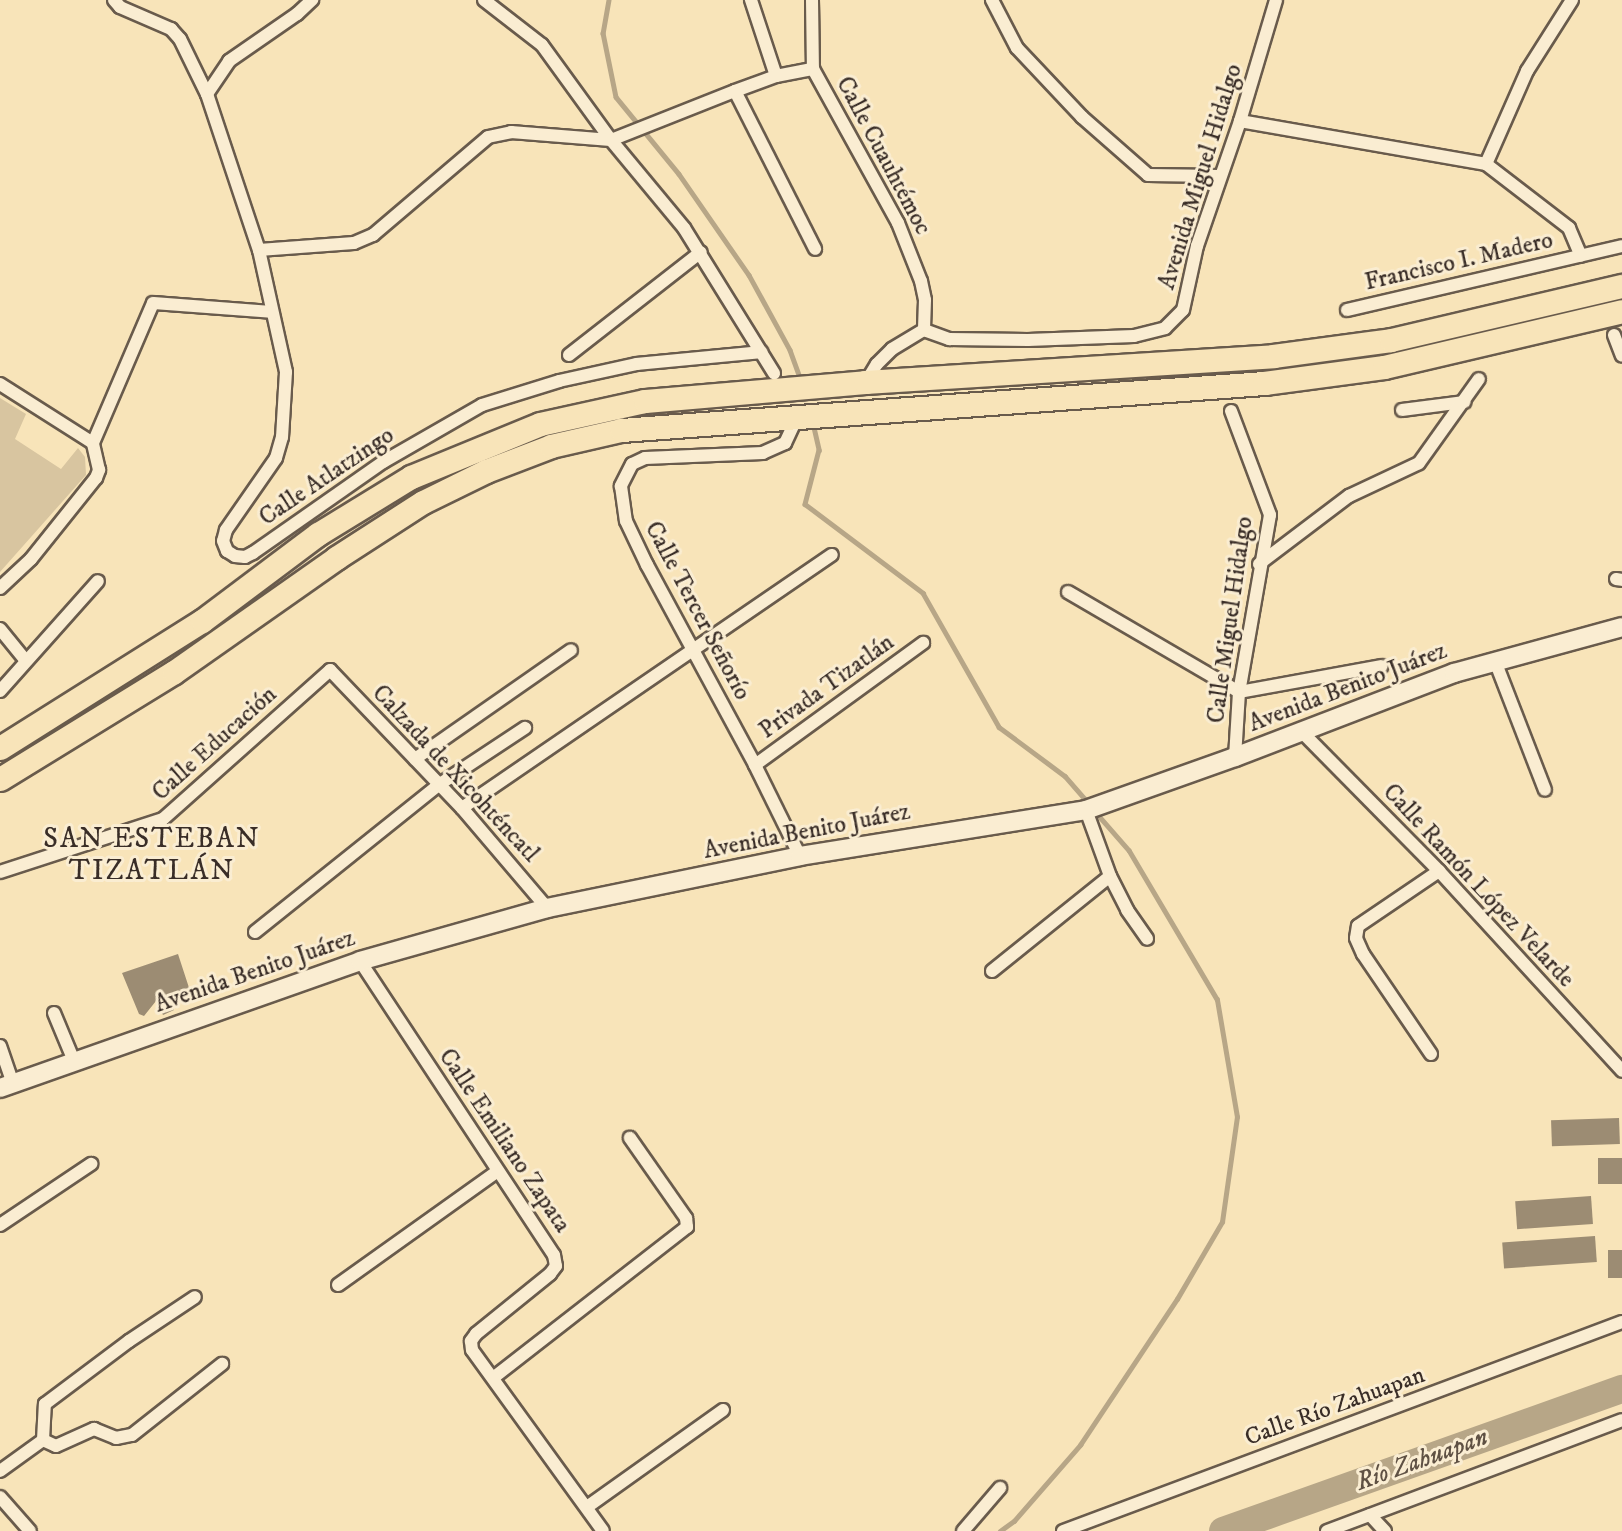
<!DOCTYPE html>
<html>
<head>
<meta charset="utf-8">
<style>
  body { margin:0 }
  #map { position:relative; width:1622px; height:1531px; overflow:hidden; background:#f8e4b9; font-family:"IM FELL DW Pica",serif }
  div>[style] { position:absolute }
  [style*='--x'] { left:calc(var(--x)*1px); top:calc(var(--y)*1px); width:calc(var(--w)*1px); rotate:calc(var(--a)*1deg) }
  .green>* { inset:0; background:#d8c5a0 }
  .stream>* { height:4.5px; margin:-2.25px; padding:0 2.25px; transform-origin:2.25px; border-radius:2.25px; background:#b7a687 }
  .river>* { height:28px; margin:-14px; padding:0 14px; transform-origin:14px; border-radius:14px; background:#b7a687 }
  .building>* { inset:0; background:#9c8c73; transform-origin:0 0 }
  .roads { filter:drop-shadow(2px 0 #695b4c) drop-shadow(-2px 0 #695b4c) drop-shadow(0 2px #695b4c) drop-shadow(0 -2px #695b4c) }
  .street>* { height:12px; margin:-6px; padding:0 6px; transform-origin:6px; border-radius:6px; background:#faedd2 }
  .secondary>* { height:18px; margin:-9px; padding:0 9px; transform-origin:9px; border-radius:9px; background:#faedd2 }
  .highway>* { height:23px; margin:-11.5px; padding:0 11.5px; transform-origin:11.5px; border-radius:11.5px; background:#f8e4b9 }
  span { translate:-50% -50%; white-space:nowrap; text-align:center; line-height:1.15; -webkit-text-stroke:6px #faedd2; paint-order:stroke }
  .street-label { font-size:24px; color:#392d27 }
  .water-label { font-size:26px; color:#5f5144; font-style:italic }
  .quarter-label { font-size:28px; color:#392d27; letter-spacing:2px }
</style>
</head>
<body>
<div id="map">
  <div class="green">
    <i style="clip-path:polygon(0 398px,26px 414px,15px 439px,61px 469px,78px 448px,85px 457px,86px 475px,0 572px)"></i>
  </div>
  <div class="stream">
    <i style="--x:609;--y:0;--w:34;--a:100"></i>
    <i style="--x:603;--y:33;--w:65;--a:78.5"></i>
    <i style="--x:616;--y:97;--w:99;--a:50.7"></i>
    <i style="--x:679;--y:174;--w:123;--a:55.3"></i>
    <i style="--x:749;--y:275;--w:85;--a:61.3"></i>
    <i style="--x:790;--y:350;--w:33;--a:70"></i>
    <i style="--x:813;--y:423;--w:28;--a:77"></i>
    <i style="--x:819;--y:450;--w:56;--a:104.5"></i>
    <i style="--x:805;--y:504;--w:148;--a:37"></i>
    <i style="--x:923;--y:593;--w:154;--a:60.4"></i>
    <i style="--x:999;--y:727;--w:82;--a:36.6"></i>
    <i style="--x:1065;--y:776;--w:38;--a:49"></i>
    <i style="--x:1000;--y:1531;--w:17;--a:-36"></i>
    <i style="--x:1014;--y:1521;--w:101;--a:-49"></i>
    <i style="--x:1080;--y:1445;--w:175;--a:-56.4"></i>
    <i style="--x:1177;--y:1299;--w:89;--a:-59.7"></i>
    <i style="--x:1222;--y:1222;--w:106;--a:-81.9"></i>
    <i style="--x:1237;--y:1117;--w:119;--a:-99.7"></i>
    <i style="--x:1217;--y:1000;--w:173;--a:-120.6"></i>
    <i style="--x:1129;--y:851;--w:52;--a:-131.1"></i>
  </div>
  <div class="river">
    <i style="--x:1223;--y:1531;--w:424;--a:-19.6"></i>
  </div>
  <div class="building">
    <i style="clip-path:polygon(178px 954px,193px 1000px,183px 1004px,178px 992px,169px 994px,174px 1010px,163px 1015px,156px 1001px,144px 1016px,139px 1014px,122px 973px)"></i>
    <i style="left:1619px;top:1118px;width:26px;height:68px;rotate:88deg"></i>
    <i style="left:1622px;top:1158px;width:26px;height:24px;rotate:90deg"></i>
    <i style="left:1591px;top:1196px;width:28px;height:76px;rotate:86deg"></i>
    <i style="left:1595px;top:1236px;width:26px;height:93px;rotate:86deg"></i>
    <i style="left:1622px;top:1250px;width:28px;height:14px;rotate:90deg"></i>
  </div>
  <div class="roads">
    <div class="street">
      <i style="--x:114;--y:0;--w:9;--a:49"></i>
      <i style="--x:120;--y:7;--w:56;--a:23.3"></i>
      <i style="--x:171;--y:29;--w:13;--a:48"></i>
      <i style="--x:180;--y:39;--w:61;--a:63.9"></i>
      <i style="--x:207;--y:94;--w:164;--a:71.6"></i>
      <i style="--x:259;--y:250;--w:125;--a:77.5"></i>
      <i style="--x:286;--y:372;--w:65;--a:93.5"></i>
      <i style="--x:282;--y:437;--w:22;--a:106"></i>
      <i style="--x:276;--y:458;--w:88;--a:124.8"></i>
      <i style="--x:226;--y:530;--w:11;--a:105"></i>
      <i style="--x:223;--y:541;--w:11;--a:68"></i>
      <i style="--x:227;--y:551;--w:9;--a:32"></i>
      <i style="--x:235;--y:556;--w:10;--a:6"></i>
      <i style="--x:245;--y:557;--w:9;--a:-27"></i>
      <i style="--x:253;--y:553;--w:159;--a:-35"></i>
      <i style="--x:383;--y:462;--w:114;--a:-29.9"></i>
      <i style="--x:482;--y:405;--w:81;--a:-17.3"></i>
      <i style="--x:559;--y:381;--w:80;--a:-12.3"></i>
      <i style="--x:637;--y:364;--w:125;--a:-5.5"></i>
      <i style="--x:484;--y:0;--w:73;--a:37.8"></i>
      <i style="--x:542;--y:45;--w:117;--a:54"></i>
      <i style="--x:611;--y:140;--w:114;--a:50.3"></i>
      <i style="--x:684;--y:228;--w:171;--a:58.2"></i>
      <i style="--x:751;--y:0;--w:80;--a:71.8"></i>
      <i style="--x:812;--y:0;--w:69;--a:89.2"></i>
      <i style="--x:813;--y:69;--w:176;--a:61.1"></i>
      <i style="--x:898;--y:223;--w:62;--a:68.4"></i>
      <i style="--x:921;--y:281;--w:19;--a:78"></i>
      <i style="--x:925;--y:300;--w:30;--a:92"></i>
      <i style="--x:992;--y:0;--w:54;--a:62.5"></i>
      <i style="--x:1017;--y:48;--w:95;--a:46.7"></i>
      <i style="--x:1082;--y:117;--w:88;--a:41.3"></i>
      <i style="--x:1148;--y:175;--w:72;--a:0.8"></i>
      <i style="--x:735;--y:91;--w:177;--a:63.1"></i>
      <i style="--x:207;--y:94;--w:40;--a:-56"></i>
      <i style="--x:229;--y:61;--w:83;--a:-34.7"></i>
      <i style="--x:297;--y:14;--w:21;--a:-43"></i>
      <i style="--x:1240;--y:121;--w:250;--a:9.9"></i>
      <i style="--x:1486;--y:164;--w:105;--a:37.6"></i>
      <i style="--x:1569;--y:228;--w:30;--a:67"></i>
      <i style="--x:1486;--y:164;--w:102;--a:-66.2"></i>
      <i style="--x:1527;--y:71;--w:84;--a:-57.6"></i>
      <i style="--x:259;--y:250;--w:95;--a:-4.2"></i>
      <i style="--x:354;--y:243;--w:21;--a:-23"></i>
      <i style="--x:373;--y:235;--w:151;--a:-40.4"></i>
      <i style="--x:488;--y:137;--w:24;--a:-12"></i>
      <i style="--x:511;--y:132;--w:100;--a:4.6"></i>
      <i style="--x:611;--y:140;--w:133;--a:-21.6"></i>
      <i style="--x:735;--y:91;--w:44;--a:-20.1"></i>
      <i style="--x:776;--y:76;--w:38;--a:-11"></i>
      <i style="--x:1347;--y:310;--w:282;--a:-13.1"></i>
      <i style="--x:924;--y:330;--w:27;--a:20"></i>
      <i style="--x:949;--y:339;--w:79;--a:0.7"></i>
      <i style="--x:1028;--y:340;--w:106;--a:-2.2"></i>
      <i style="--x:1134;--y:336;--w:32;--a:-14"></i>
      <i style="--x:1165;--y:328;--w:25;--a:-45"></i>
      <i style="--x:1183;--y:310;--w:66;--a:-77.7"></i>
      <i style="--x:1197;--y:246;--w:132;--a:-71"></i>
      <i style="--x:1240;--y:121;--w:126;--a:-73.4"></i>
      <i style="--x:1614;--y:335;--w:22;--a:69"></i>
      <i style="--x:569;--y:355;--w:167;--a:-38"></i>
      <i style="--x:866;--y:382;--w:21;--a:-59"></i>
      <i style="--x:877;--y:364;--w:21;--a:-45"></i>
      <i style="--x:892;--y:349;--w:37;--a:-31"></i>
      <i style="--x:0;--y:384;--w:110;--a:32.4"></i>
      <i style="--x:1402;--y:410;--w:63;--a:-7.4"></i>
      <i style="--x:1231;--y:411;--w:111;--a:69.4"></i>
      <i style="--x:1270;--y:515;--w:180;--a:99.9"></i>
      <i style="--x:1239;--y:692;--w:65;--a:93.5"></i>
      <i style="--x:793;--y:426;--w:19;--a:115"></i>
      <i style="--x:785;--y:443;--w:24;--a:156"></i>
      <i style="--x:763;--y:453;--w:118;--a:177.6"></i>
      <i style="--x:645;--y:458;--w:14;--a:155"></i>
      <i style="--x:632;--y:464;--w:25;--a:117"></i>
      <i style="--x:621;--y:486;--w:35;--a:82"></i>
      <i style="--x:626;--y:521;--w:49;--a:64.5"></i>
      <i style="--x:647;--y:565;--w:227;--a:61.6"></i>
      <i style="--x:755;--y:765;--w:102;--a:63.7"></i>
      <i style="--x:93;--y:443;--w:152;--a:-66.8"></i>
      <i style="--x:153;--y:303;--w:119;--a:4.3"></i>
      <i style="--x:1259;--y:564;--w:113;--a:-37.1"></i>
      <i style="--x:1349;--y:496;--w:77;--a:-25.2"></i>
      <i style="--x:1419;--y:463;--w:103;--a:-54.5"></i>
      <i style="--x:1616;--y:579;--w:6;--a:9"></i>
      <i style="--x:0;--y:588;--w:42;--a:-43.1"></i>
      <i style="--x:31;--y:559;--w:104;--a:-51.3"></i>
      <i style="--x:96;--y:478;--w:9;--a:-69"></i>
      <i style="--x:99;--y:470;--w:28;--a:-103"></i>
      <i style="--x:1068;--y:592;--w:198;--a:30.3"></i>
      <i style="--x:1239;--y:692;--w:145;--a:-10.3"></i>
      <i style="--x:0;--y:629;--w:41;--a:50.9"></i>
      <i style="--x:1495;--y:661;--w:138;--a:68.8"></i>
      <i style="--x:0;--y:691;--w:147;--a:-48.3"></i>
      <i style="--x:1301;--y:731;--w:197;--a:45.4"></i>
      <i style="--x:1439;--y:871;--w:271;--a:47.5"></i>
      <i style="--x:415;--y:759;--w:190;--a:-34.9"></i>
      <i style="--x:755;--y:765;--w:208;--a:-36"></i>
      <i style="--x:462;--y:808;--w:448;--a:-34.4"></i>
      <i style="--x:1086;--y:810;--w:70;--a:70"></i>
      <i style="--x:1110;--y:876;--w:38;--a:63"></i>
      <i style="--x:1127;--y:910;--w:35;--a:55"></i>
      <i style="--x:0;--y:872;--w:171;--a:-18"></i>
      <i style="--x:163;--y:819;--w:224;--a:-41.7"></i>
      <i style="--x:330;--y:670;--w:191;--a:46.3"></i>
      <i style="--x:462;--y:808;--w:131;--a:49.6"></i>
      <i style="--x:255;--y:932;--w:237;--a:-38.7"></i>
      <i style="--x:440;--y:784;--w:102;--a:-33.4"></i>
      <i style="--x:360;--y:961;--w:352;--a:56.6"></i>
      <i style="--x:554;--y:1255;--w:11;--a:80"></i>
      <i style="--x:556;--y:1266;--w:10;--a:127"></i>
      <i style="--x:550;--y:1274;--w:95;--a:141"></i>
      <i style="--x:476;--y:1334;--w:9;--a:126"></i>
      <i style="--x:471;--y:1341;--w:9;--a:84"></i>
      <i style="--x:472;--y:1350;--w:223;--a:54.1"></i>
      <i style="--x:992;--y:971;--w:151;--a:-38.8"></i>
      <i style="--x:54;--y:1013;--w:52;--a:67.4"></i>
      <i style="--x:0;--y:1046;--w:39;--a:71"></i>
      <i style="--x:1431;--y:1054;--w:121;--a:-124.2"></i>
      <i style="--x:1363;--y:954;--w:17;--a:-114"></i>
      <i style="--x:1356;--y:938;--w:12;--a:-81"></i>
      <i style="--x:1358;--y:926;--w:98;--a:-34.2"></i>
      <i style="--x:0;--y:1225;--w:110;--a:-33.8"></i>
      <i style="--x:338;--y:1285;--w:196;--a:-35.5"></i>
      <i style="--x:493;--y:1378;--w:246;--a:-37.9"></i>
      <i style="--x:687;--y:1227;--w:9;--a:-96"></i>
      <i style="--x:686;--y:1218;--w:98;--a:-125"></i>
      <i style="--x:43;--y:1440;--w:14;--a:25"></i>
      <i style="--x:56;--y:1446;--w:42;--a:-24.1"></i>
      <i style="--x:94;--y:1429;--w:24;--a:22"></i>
      <i style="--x:116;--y:1438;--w:16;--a:-11"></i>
      <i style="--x:132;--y:1435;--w:115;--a:-38.3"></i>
      <i style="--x:0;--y:1471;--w:53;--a:-35.8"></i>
      <i style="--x:43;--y:1440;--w:36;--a:-87"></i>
      <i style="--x:45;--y:1404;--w:105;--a:-36.9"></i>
      <i style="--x:129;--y:1341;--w:79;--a:-33.7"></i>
      <i style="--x:0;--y:1497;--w:45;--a:48.6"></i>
      <i style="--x:587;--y:1507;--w:167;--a:-35.5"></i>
      <i style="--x:1370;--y:1515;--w:22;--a:47"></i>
      <i style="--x:963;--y:1531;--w:57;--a:-49.3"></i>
      <i style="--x:1063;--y:1531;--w:597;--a:-20.5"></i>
      <i style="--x:1327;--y:1531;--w:315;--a:-20.6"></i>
    </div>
    <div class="secondary">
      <i style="--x:0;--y:1088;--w:382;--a:-19.4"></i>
      <i style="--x:360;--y:961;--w:194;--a:-15.8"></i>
      <i style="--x:547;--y:908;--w:258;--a:-11.6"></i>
      <i style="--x:800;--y:856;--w:290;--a:-9.1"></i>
      <i style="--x:1086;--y:810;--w:158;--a:-19.6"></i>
      <i style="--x:1235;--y:757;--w:235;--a:-21"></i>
      <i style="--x:1454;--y:673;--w:174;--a:-15.3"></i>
    </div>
    <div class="highway">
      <i style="--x:0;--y:748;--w:239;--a:-32.2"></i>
      <i style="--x:202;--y:621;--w:145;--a:-36.9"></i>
      <i style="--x:318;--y:534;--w:109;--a:-31.5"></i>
      <i style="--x:411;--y:477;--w:139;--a:-22.3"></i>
      <i style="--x:540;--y:424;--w:107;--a:-12.4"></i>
      <i style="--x:645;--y:401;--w:221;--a:-4.9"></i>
      <i style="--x:865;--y:382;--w:409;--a:-3.6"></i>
      <i style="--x:1273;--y:356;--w:119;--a:-7.7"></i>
      <i style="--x:1391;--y:340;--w:237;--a:-13.2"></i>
      <i style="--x:0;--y:779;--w:204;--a:-31.6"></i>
      <i style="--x:174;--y:672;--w:198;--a:-35.1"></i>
      <i style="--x:336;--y:558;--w:103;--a:-32.8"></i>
      <i style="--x:423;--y:502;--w:70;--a:-26.2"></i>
      <i style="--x:486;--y:471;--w:70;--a:-21"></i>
      <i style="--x:551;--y:446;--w:72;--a:-12.9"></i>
      <i style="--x:621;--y:430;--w:645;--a:-4.18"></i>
      <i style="--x:1264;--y:383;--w:121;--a:-7.6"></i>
      <i style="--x:1384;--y:367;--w:244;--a:-13.2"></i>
    </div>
  </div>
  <div class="street-label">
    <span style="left:883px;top:156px;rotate:62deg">Calle Cuauhtémoc</span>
    <span style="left:1201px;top:177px;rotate:-73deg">Avenida Miguel Hidalgo</span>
    <span style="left:1459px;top:262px;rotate:-13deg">Francisco I. Madero</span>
    <span style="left:327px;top:477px;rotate:-34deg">Calle Atlatzingo</span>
    <span style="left:697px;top:611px;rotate:62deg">Calle Tercer Señorío</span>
    <span style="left:1231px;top:620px;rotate:-82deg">Calle Miguel Hidalgo</span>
    <span style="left:827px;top:687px;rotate:-36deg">Privada Tizatlán</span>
    <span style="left:1348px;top:688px;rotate:-21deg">Avenida Benito Juárez</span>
    <span style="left:215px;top:744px;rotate:-42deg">Calle Educación</span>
    <span style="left:455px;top:774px;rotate:47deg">Calzada de Xicohténcatl</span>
    <span style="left:807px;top:832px;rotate:-11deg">Avenida Benito Juárez</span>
    <span style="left:1478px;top:886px;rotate:47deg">Calle Ramón López Velarde</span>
    <span style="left:255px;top:972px;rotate:-19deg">Avenida Benito Juárez</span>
    <span style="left:504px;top:1141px;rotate:56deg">Calle Emiliano Zapata</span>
    <span style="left:1335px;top:1407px;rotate:-20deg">Calle Río Zahuapan</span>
  </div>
  <div class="water-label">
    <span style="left:1422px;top:1460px;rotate:-20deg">Río Zahuapan</span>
  </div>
  <div class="quarter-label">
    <span style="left:152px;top:855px">SAN ESTEBAN<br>TIZATLÁN</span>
  </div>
</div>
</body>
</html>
